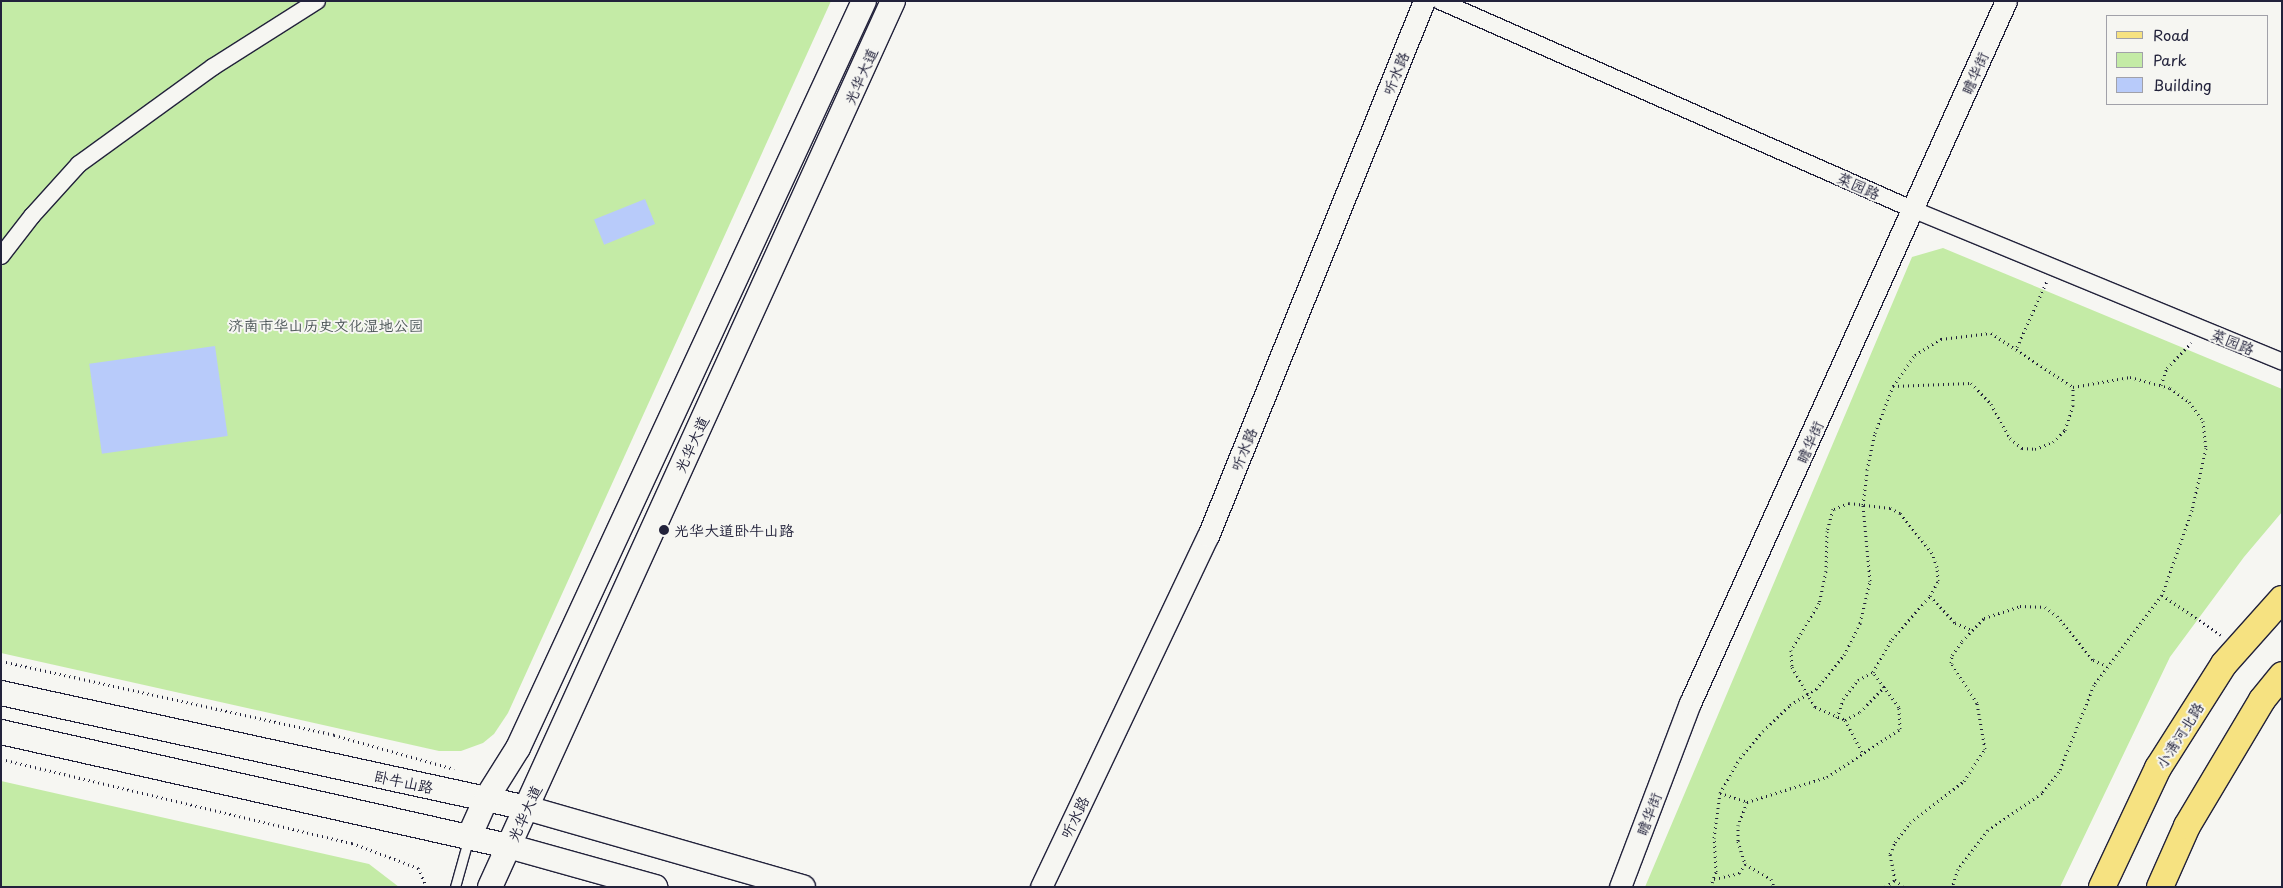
<!DOCTYPE html>
<html>
<head>
<meta charset="utf-8">
<style>
  body { margin:0 }
  #map { position:relative; width:2283px; height:888px; overflow:hidden; background:#f6f6f2; font-family:"Playpen Sans","LXGW WenKai TC",sans-serif }
  div>[style] { position:absolute }
  [style*='--x'] { left:calc(var(--x)*1px); top:calc(var(--y)*1px); width:calc(var(--w)*1px); rotate:calc(var(--a)*1deg) }
  .green>* { inset:0; background:#c4eba6 }
  .building>* { inset:0; background:#b8cbfa; transform-origin:0 0 }
  .path>* { height:3px; margin-top:-1.5px; transform-origin:0; background:repeating-linear-gradient(90deg,#22223b 0 1px,transparent 0 5px) }
  .roads { filter:drop-shadow(1px 0 #22223b) drop-shadow(-1px 0 #22223b) drop-shadow(0 1px #22223b) drop-shadow(0 -1px #22223b) }
  .service>* { height:9px; margin:-4.5px; padding:0 4.5px; transform-origin:4.5px; border-radius:4.5px; background:#f6f6f2 }
  .minor>* { height:16px; margin:-8px; padding:0 8px; transform-origin:8px; border-radius:8px; background:#f6f6f2 }
  .tertiary>* { height:21px; margin:-10.5px; padding:0 10.5px; transform-origin:10.5px; border-radius:10.5px; background:#f6f6f2 }
  .secondary>* { height:24px; margin:-12px; padding:0 12px; transform-origin:12px; border-radius:12px; background:#f6f6f2 }
  .primary>* { height:26px; margin:-13px; padding:0 13px; transform-origin:13px; border-radius:13px; background:#f6e281 }
  .dots>* { width:14px; height:14px; translate:-50% -50%; box-sizing:border-box; border:2px solid #f6f6f2; border-radius:50% }
  span { translate:-50% -50%; white-space:nowrap; text-align:center; line-height:1.15; -webkit-text-stroke:4px #f6f6f2; paint-order:stroke }
  .street-label { font-size:15px; color:#22223b }
  .park-label { font-size:15px; color:#4a5456 }
  .poi-label { font-size:15px; color:#22223b }
  .left { translate:0 -50%; text-align:left }
  .frame { position:absolute; inset:0; border:2px solid #22223b; pointer-events:none }
  .legend { position:absolute; left:2106px; top:15px; width:162px; height:90px; box-sizing:border-box; background:#f6f6f2; border:1px solid #a1a1a9; margin:0; padding:6px 9px; list-style:none; font-size:15px; color:#22223b }
  .legend li { display:flex; align-items:center; gap:10px; height:25px }
  .legend b { width:25px; border:1px solid #a1a1a9 }
</style>
</head>
<body>
<div id="map">
  <div class="green">
    <i style="clip-path:polygon(1px 1px,831px 1px,508px 713px,494px 734px,483px 743px,461px 751px,439px 751px,1px 653px)"></i>
    <i style="clip-path:polygon(1943px 248px,2282px 389px,2282px 512px,2244px 557px,2170px 657px,2060px 887px,1645px 887px,1912px 257px)"></i>
    <i style="clip-path:polygon(1px 781px,369px 864px,399px 887px,1px 887px)"></i>
  </div>
  <div class="building">
    <i style="left:645px;top:199px;width:27px;height:55px;rotate:68deg"></i>
    <i style="left:215px;top:346px;width:91px;height:127px;rotate:82deg"></i>
  </div>
  <div class="path">
    <i style="--x:2017;--y:347;--w:72;--a:-65.6"></i>
    <i style="--x:2161;--y:385;--w:18;--a:-71"></i>
    <i style="--x:2167;--y:368;--w:35;--a:-46"></i>
    <i style="--x:1893;--y:386;--w:78;--a:-2.2"></i>
    <i style="--x:1971;--y:383;--w:29;--a:46"></i>
    <i style="--x:1991;--y:404;--w:39;--a:61"></i>
    <i style="--x:2010;--y:438;--w:16;--a:40"></i>
    <i style="--x:2022;--y:448;--w:13;--a:4"></i>
    <i style="--x:2035;--y:449;--w:19;--a:-21"></i>
    <i style="--x:2053;--y:442;--w:17;--a:-45"></i>
    <i style="--x:2065;--y:430;--w:26;--a:-72"></i>
    <i style="--x:2073;--y:405;--w:18;--a:-90"></i>
    <i style="--x:2162;--y:595;--w:71;--a:34.1"></i>
    <i style="--x:1930;--y:596;--w:37;--a:47"></i>
    <i style="--x:1955;--y:623;--w:18;--a:22"></i>
    <i style="--x:1;--y:661;--w:341;--a:12.5"></i>
    <i style="--x:334;--y:735;--w:125;--a:15.8"></i>
    <i style="--x:1837;--y:718;--w:20;--a:-72"></i>
    <i style="--x:1843;--y:699;--w:24;--a:-52"></i>
    <i style="--x:1858;--y:680;--w:17;--a:-28"></i>
    <i style="--x:1845;--y:720;--w:17;--a:-28"></i>
    <i style="--x:1860;--y:712;--w:36;--a:-46"></i>
    <i style="--x:1;--y:759;--w:361;--a:13.5"></i>
    <i style="--x:352;--y:843;--w:71;--a:20.7"></i>
    <i style="--x:418;--y:868;--w:21;--a:65"></i>
    <i style="--x:1720;--y:793;--w:28;--a:18"></i>
    <i style="--x:1747;--y:802;--w:84;--a:-17.4"></i>
    <i style="--x:1827;--y:777;--w:87;--a:-33.3"></i>
    <i style="--x:1900;--y:729;--w:22;--a:-93"></i>
    <i style="--x:1899;--y:707;--w:44;--a:-126.6"></i>
    <i style="--x:1873;--y:672;--w:38;--a:-60"></i>
    <i style="--x:1892;--y:639;--w:57;--a:-48.5"></i>
    <i style="--x:1930;--y:596;--w:17;--a:-62"></i>
    <i style="--x:1938;--y:581;--w:14;--a:-94"></i>
    <i style="--x:1937;--y:567;--w:15;--a:-110"></i>
    <i style="--x:1932;--y:553;--w:51;--a:-128.7"></i>
    <i style="--x:1900;--y:513;--w:11;--a:-153"></i>
    <i style="--x:1890;--y:508;--w:41;--a:-173"></i>
    <i style="--x:1849;--y:503;--w:17;--a:159"></i>
    <i style="--x:1833;--y:509;--w:23;--a:105"></i>
    <i style="--x:1827;--y:531;--w:40;--a:91.4"></i>
    <i style="--x:1826;--y:571;--w:33;--a:102"></i>
    <i style="--x:1819;--y:603;--w:55;--a:120.8"></i>
    <i style="--x:1791;--y:650;--w:17;--a:87"></i>
    <i style="--x:1792;--y:667;--w:46;--a:60.1"></i>
    <i style="--x:1815;--y:707;--w:33;--a:23"></i>
    <i style="--x:1845;--y:720;--w:36;--a:62"></i>
    <i style="--x:1747;--y:802;--w:25;--a:111"></i>
    <i style="--x:1738;--y:825;--w:16;--a:90"></i>
    <i style="--x:1738;--y:841;--w:24;--a:73"></i>
    <i style="--x:1745;--y:864;--w:30;--a:30"></i>
    <i style="--x:1771;--y:879;--w:9;--a:69"></i>
    <i style="--x:1714;--y:879;--w:26;--a:-13"></i>
    <i style="--x:1739;--y:873;--w:11;--a:-56"></i>
    <i style="--x:1710;--y:887;--w:16;--a:-68"></i>
    <i style="--x:1716;--y:872;--w:34;--a:-93"></i>
    <i style="--x:1714;--y:838;--w:45;--a:-82.4"></i>
    <i style="--x:1720;--y:793;--w:40;--a:-60.3"></i>
    <i style="--x:1740;--y:758;--w:35;--a:-50"></i>
    <i style="--x:1763;--y:731;--w:37;--a:-44"></i>
    <i style="--x:1790;--y:705;--w:31;--a:-32"></i>
    <i style="--x:1816;--y:689;--w:44;--a:-50.5"></i>
    <i style="--x:1844;--y:655;--w:36;--a:-63"></i>
    <i style="--x:1860;--y:623;--w:43;--a:-76.6"></i>
    <i style="--x:1870;--y:581;--w:76;--a:-95.3"></i>
    <i style="--x:1863;--y:505;--w:35;--a:-83"></i>
    <i style="--x:1867;--y:470;--w:38;--a:-78"></i>
    <i style="--x:1875;--y:433;--w:50;--a:-69"></i>
    <i style="--x:1893;--y:386;--w:38;--a:-55"></i>
    <i style="--x:1915;--y:355;--w:31;--a:-32"></i>
    <i style="--x:1941;--y:339;--w:50;--a:-6.8"></i>
    <i style="--x:1991;--y:333;--w:98;--a:33.4"></i>
    <i style="--x:2073;--y:387;--w:58;--a:-10"></i>
    <i style="--x:2130;--y:377;--w:41;--a:15.4"></i>
    <i style="--x:2170;--y:388;--w:24;--a:36"></i>
    <i style="--x:2189;--y:402;--w:24;--a:54"></i>
    <i style="--x:2203;--y:421;--w:27;--a:84"></i>
    <i style="--x:2206;--y:448;--w:64;--a:102.7"></i>
    <i style="--x:2192;--y:510;--w:90;--a:109.4"></i>
    <i style="--x:2162;--y:595;--w:113;--a:127.1"></i>
    <i style="--x:2094;--y:685;--w:94;--a:111.9"></i>
    <i style="--x:2059;--y:772;--w:27;--a:129"></i>
    <i style="--x:2042;--y:793;--w:65;--a:145.6"></i>
    <i style="--x:1988;--y:830;--w:49;--a:127.6"></i>
    <i style="--x:1958;--y:869;--w:19;--a:108"></i>
    <i style="--x:1885;--y:887;--w:12;--a:-35"></i>
    <i style="--x:1903;--y:887;--w:11;--a:-139"></i>
    <i style="--x:1895;--y:880;--w:26;--a:-101"></i>
    <i style="--x:1890;--y:854;--w:13;--a:-67"></i>
    <i style="--x:1895;--y:842;--w:24;--a:-52"></i>
    <i style="--x:1910;--y:823;--w:68;--a:-37.9"></i>
    <i style="--x:1964;--y:781;--w:38;--a:-57"></i>
    <i style="--x:1985;--y:749;--w:47;--a:-99.9"></i>
    <i style="--x:1977;--y:703;--w:48;--a:-123"></i>
    <i style="--x:1951;--y:663;--w:8;--a:-83"></i>
    <i style="--x:1952;--y:655;--w:17;--a:-54"></i>
    <i style="--x:1962;--y:641;--w:32;--a:-46"></i>
    <i style="--x:1984;--y:618;--w:38;--a:-18"></i>
    <i style="--x:2020;--y:606;--w:25;--a:2"></i>
    <i style="--x:2045;--y:607;--w:15;--a:37"></i>
    <i style="--x:2057;--y:616;--w:57;--a:50.7"></i>
    <i style="--x:2093;--y:660;--w:15;--a:23"></i>
  </div>
  <div class="roads">
    <div class="service">
      <i style="--x:455;--y:887;--w:52;--a:-74.4"></i>
    </div>
    <div class="minor">
      <i style="--x:1440;--y:1;--w:518;--a:23.79"></i>
      <i style="--x:1914;--y:210;--w:398;--a:22.4"></i>
      <i style="--x:1;--y:256;--w:51;--a:-52.2"></i>
      <i style="--x:32;--y:216;--w:70;--a:-47.9"></i>
      <i style="--x:79;--y:164;--w:165;--a:-35.9"></i>
      <i style="--x:213;--y:67;--w:123;--a:-32.4"></i>
    </div>
    <div class="tertiary">
      <i style="--x:1041;--y:887;--w:389;--a:-64.6"></i>
      <i style="--x:1208;--y:536;--w:577;--a:-68.01"></i>
      <i style="--x:1620;--y:887;--w:197;--a:-69.2"></i>
      <i style="--x:1690;--y:703;--w:770;--a:-65.77"></i>
    </div>
    <div class="secondary">
      <i style="--x:1;--y:693;--w:538;--a:12.33"></i>
      <i style="--x:527;--y:808;--w:287;--a:16"></i>
      <i style="--x:1;--y:732;--w:520;--a:12.67"></i>
      <i style="--x:508;--y:846;--w:153;--a:15.6"></i>
      <i style="--x:469;--y:837;--w:42;--a:-65.9"></i>
      <i style="--x:486;--y:799;--w:60;--a:-57.9"></i>
      <i style="--x:518;--y:748;--w:823;--a:-65.15"></i>
      <i style="--x:490;--y:887;--w:973;--a:-65.54"></i>
    </div>
    <div class="primary">
      <i style="--x:2102;--y:887;--w:132;--a:-64.8"></i>
      <i style="--x:2158;--y:768;--w:123;--a:-57.6"></i>
      <i style="--x:2224;--y:664;--w:87;--a:-48.3"></i>
      <i style="--x:2160;--y:887;--w:67;--a:-66.1"></i>
      <i style="--x:2187;--y:826;--w:147;--a:-59.2"></i>
      <i style="--x:2262;--y:700;--w:32;--a:-51"></i>
    </div>
  </div>
  <div class="dots">
    <i style="left:664px;top:530px;background:#22223b"></i>
  </div>
  <div class="street-label">
    <span style="left:1395px;top:73px;rotate:-68deg">听水路</span>
    <span style="left:1974px;top:73px;rotate:-66deg">瞻华街</span>
    <span style="left:860px;top:76px;rotate:-66deg">光华大道</span>
    <span style="left:1859px;top:185px;rotate:24deg">菜园路</span>
    <span style="left:2233px;top:341px;rotate:22deg">菜园路</span>
    <span style="left:1809px;top:442px;rotate:-66deg">瞻华街</span>
    <span style="left:691px;top:444px;rotate:-65deg">光华大道</span>
    <span style="left:1243px;top:449px;rotate:-68deg">听水路</span>
    <span style="left:2179px;top:735px;rotate:-58deg">小清河北路</span>
    <span style="left:404px;top:781px;rotate:12deg">卧牛山路</span>
    <span style="left:524px;top:813px;rotate:-65deg">光华大道</span>
    <span style="left:1648px;top:814px;rotate:-69deg">瞻华街</span>
    <span style="left:1074px;top:817px;rotate:-64deg">听水路</span>
  </div>
  <div class="park-label">
    <span style="left:326px;top:325px">济南市华山历史文化湿地公园</span>
  </div>
  <div class="poi-label">
    <span class="left" style="left:674px;top:530px">光华大道卧牛山路</span>
  </div>
  <div class="frame"></div>
  <ul class="legend">
  <li><b style="height:6px;background:#f6e281"></b>Road</li>
  <li><b style="height:14px;background:#c4eba6"></b>Park</li>
  <li><b style="height:14px;background:#b8cbfa"></b>Building</li>
  </ul>
</div>
</body>
</html>
